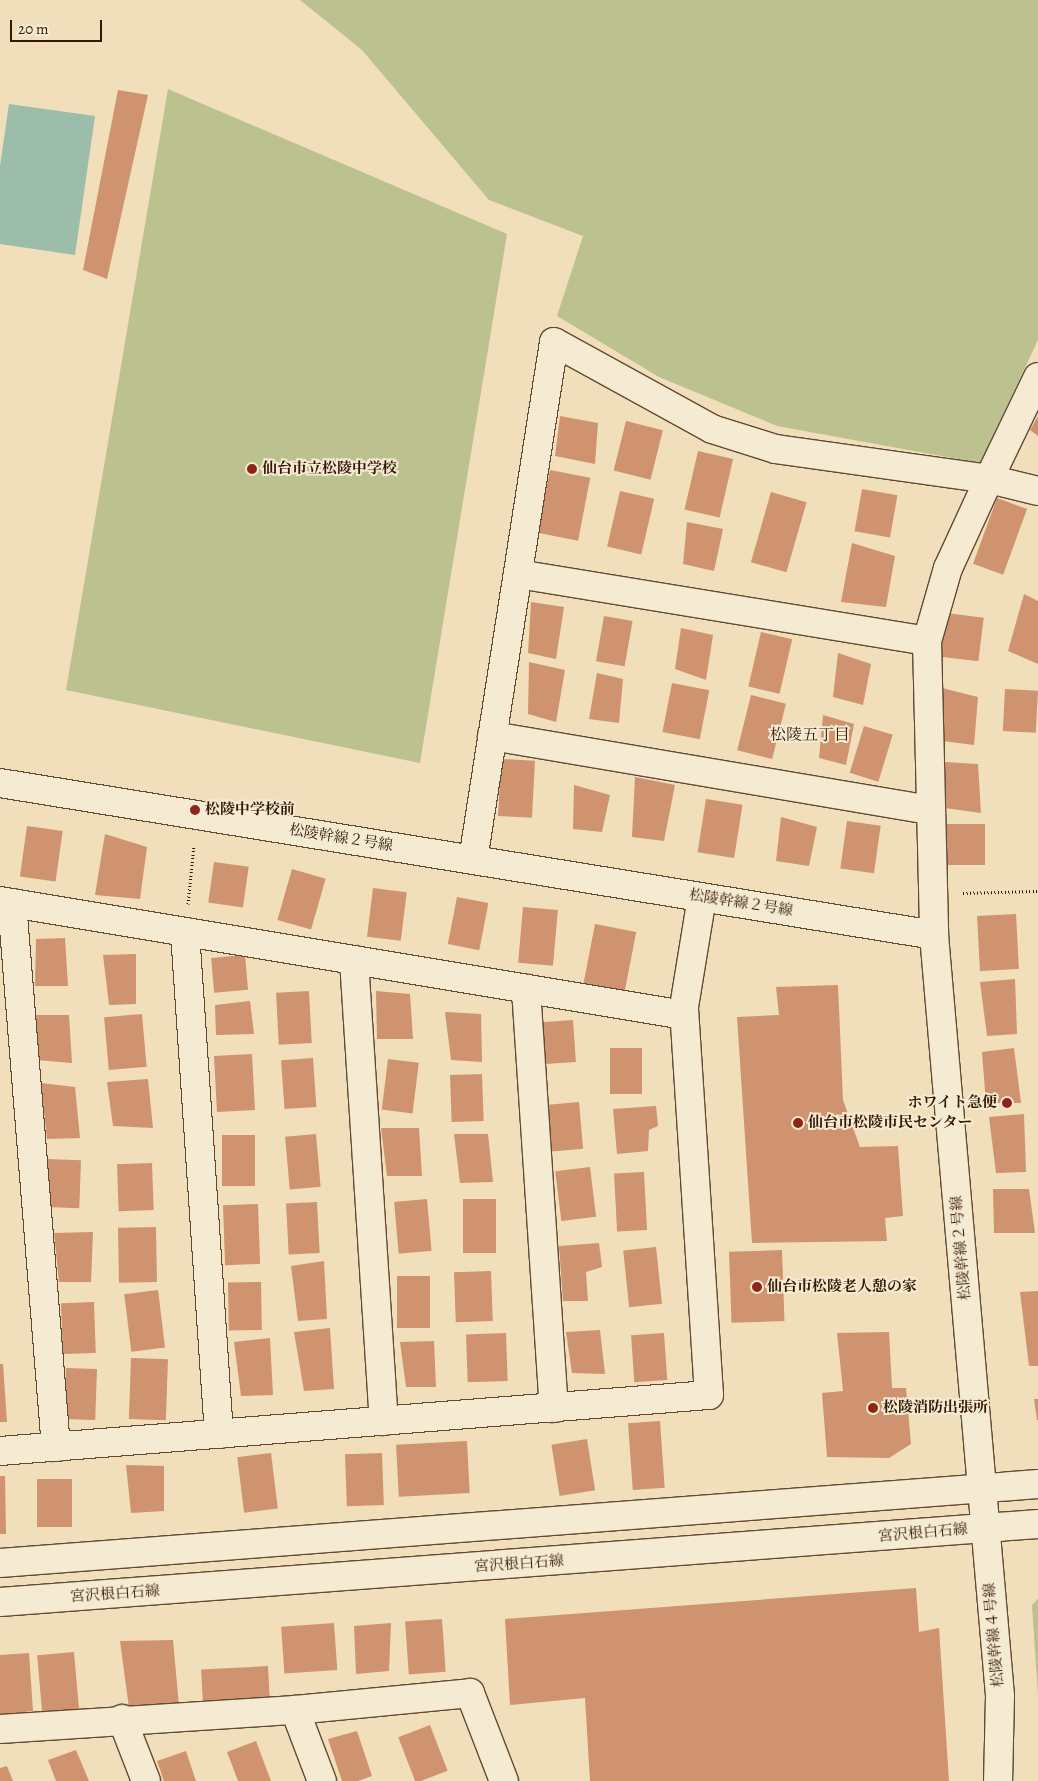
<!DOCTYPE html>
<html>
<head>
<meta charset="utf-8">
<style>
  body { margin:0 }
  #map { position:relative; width:1038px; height:1781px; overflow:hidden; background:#f0dfba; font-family:Alegreya,"Noto Serif JP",serif }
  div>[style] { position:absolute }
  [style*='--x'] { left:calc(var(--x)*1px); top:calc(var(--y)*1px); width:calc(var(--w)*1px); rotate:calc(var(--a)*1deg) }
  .green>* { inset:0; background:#bbc18f }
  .water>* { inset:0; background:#9cbda9 }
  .building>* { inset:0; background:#cf9370; transform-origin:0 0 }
  .path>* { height:3px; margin-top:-1.5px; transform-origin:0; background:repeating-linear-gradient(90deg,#341705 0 1px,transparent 0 3.5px) }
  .roads { filter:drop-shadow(1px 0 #634932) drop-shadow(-1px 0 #634932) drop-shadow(0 1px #634932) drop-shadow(0 -1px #634932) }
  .street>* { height:28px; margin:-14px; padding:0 14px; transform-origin:14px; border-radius:14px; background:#f5ead2 }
  .secondary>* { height:28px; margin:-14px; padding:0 14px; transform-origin:14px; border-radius:14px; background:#f5ead2 }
  .dots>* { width:14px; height:14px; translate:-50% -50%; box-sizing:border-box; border:2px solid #f5ead2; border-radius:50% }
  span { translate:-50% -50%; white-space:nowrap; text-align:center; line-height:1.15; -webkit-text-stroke:4px #f5ead2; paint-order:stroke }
  .poi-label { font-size:15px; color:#341705; font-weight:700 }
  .left { translate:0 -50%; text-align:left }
  .right { translate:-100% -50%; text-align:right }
  .street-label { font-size:15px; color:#341705 }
  .neighbourhood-label { font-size:16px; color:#341705 }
  .scale { position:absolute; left:10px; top:20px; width:92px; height:22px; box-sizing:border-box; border:2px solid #341705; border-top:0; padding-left:6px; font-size:15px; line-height:18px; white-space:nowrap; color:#341705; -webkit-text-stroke:4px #f5ead2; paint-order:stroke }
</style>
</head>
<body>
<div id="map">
  <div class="green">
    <i style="clip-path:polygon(300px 0,1038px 0,1038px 340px,980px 463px,777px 426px,659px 377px,557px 316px,583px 236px,489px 200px,362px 50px)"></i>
    <i style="clip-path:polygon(168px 89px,507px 234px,420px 763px,66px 690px)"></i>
    <i style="clip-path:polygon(1038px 1599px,1038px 1696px,1032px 1605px)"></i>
  </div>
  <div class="water">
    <i style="clip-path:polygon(9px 104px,95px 116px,75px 255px,0 244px,0 166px)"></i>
  </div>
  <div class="building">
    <i style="clip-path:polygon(118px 90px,148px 95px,107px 279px,83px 270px)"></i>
    <i style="clip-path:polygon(560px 416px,598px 423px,595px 464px,555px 456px)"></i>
    <i style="clip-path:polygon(1038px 416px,1038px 436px,1030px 430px)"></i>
    <i style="left:626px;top:421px;width:38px;height:51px;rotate:14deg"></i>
    <i style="left:698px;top:451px;width:36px;height:60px;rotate:13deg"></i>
    <i style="left:550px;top:470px;width:41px;height:64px;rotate:11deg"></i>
    <i style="left:862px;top:489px;width:36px;height:43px;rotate:10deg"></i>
    <i style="left:620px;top:491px;width:35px;height:57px;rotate:13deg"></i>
    <i style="left:771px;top:492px;width:37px;height:73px;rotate:16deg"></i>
    <i style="left:997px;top:498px;width:32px;height:70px;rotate:20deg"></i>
    <i style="clip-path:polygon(687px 522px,723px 529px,714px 571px,683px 564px)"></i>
    <i style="clip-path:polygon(852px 543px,895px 556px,886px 607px,841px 602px)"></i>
    <i style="clip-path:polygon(1024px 594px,1038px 601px,1038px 664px,1008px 651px)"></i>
    <i style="clip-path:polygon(531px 602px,564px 607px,556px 659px,528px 653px)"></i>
    <i style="left:946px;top:613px;width:38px;height:44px;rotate:7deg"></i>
    <i style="left:604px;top:616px;width:29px;height:46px;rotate:10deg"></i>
    <i style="clip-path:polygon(681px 628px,713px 635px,706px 680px,675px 669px)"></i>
    <i style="left:761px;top:632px;width:32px;height:56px;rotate:13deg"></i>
    <i style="clip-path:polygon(838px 653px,871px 664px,863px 705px,833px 697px)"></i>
    <i style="clip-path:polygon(529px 662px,565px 670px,556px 722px,528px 714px)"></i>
    <i style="clip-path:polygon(597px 673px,623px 679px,619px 723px,589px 719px)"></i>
    <i style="left:672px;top:683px;width:38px;height:50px;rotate:11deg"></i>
    <i style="clip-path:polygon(942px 688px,978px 697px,974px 745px,942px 741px)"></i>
    <i style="left:1005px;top:689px;width:33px;height:42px;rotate:3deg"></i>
    <i style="left:751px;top:695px;width:36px;height:57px;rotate:14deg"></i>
    <i style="clip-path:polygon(823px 715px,854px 724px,846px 765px,819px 758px)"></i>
    <i style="left:864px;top:726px;width:30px;height:49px;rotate:17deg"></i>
    <i style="left:501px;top:759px;width:34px;height:57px;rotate:3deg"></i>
    <i style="clip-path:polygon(945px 762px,978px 764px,981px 813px,945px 808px)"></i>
    <i style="clip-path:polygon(635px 777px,675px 785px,664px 841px,632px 837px)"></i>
    <i style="clip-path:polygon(574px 785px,610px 795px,602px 832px,573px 829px)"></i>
    <i style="left:706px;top:799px;width:37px;height:54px;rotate:9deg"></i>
    <i style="clip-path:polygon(781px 817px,817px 827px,809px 866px,776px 861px)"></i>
    <i style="left:847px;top:821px;width:34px;height:48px;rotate:8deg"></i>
    <i style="left:947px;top:824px;width:38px;height:41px"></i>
    <i style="left:27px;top:826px;width:36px;height:51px;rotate:8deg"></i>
    <i style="clip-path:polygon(105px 834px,147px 847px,140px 899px,95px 895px)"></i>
    <i style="left:214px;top:862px;width:35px;height:41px;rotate:8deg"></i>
    <i style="left:292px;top:869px;width:35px;height:53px;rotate:16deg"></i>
    <i style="left:373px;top:888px;width:34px;height:49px;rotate:7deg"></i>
    <i style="left:457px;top:897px;width:32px;height:48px;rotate:11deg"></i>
    <i style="left:523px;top:907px;width:35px;height:56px;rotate:5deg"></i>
    <i style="left:1016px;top:914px;width:55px;height:39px;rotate:87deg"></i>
    <i style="left:595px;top:924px;width:42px;height:61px;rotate:11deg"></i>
    <i style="clip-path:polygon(65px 938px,68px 986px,35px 986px,36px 939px)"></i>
    <i style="clip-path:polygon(136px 954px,136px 1004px,109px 1005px,103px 955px)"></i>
    <i style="left:245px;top:955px;width:35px;height:34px;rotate:85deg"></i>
    <i style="clip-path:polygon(1015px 979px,1017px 1034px,987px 1036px,980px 982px)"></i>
    <i style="clip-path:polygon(838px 985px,843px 1100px,860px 1147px,898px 1146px,903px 1216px,885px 1218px,887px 1241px,752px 1243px,737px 1017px,779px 1015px,776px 987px)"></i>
    <i style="left:309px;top:991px;width:52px;height:33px;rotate:87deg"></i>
    <i style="clip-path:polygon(376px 991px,410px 994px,413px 1039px,377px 1039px)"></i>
    <i style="clip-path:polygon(250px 1001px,254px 1034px,216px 1035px,215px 1005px)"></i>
    <i style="clip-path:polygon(445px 1012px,481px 1014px,482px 1062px,451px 1060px)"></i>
    <i style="left:142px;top:1014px;width:53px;height:38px;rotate:85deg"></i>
    <i style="clip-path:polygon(35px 1015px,69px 1015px,72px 1063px,36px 1060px)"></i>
    <i style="left:573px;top:1020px;width:42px;height:31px;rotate:86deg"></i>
    <i style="left:610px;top:1048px;width:32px;height:46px"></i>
    <i style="clip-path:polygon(1014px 1048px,1021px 1103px,986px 1103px,982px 1052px)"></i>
    <i style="left:252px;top:1054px;width:56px;height:38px;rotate:87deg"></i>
    <i style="left:313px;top:1058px;width:49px;height:32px;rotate:86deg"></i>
    <i style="left:388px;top:1059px;width:31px;height:51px;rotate:7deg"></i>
    <i style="left:482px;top:1074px;width:47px;height:32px;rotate:88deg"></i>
    <i style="clip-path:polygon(148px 1079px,153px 1128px,113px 1126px,107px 1082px)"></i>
    <i style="clip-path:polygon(41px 1083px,75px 1087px,80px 1138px,47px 1139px)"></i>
    <i style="left:579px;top:1102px;width:47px;height:31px;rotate:85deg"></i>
    <i style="clip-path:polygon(656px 1106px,658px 1126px,649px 1130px,648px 1151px,617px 1154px,613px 1109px)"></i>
    <i style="clip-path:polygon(1024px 1114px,1026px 1172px,996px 1173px,989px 1117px)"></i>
    <i style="clip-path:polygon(381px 1128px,419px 1128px,422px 1176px,387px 1176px)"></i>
    <i style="left:316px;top:1134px;width:53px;height:31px;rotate:85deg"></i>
    <i style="clip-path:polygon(454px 1134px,488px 1134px,493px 1182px,460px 1183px)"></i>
    <i style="left:222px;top:1135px;width:33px;height:51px"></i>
    <i style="left:47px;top:1159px;width:34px;height:48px;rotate:2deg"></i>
    <i style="left:152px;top:1163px;width:47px;height:35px;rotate:88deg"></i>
    <i style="left:590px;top:1167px;width:50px;height:35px;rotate:83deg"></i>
    <i style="left:644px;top:1172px;width:58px;height:30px;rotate:87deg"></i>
    <i style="clip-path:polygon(993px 1189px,1029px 1189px,1035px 1233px,994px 1233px)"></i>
    <i style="left:427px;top:1199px;width:52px;height:33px;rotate:85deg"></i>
    <i style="left:463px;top:1199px;width:33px;height:54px"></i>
    <i style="left:317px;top:1202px;width:51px;height:31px;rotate:87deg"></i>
    <i style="left:258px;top:1204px;width:60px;height:35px;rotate:88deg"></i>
    <i style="left:156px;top:1227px;width:55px;height:38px;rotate:89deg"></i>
    <i style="clip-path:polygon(93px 1232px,91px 1282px,59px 1282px,54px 1233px)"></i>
    <i style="clip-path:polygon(599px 1243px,602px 1267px,586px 1272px,588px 1301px,563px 1301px,559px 1246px)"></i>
    <i style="left:656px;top:1247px;width:57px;height:33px;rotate:84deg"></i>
    <i style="left:782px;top:1250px;width:71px;height:53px;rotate:88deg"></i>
    <i style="clip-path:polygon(324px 1261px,327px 1319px,298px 1321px,291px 1266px)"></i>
    <i style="left:491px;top:1271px;width:50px;height:37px;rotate:88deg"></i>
    <i style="left:397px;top:1276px;width:33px;height:52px"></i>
    <i style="left:261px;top:1282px;width:48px;height:33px;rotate:89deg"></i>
    <i style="left:158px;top:1290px;width:58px;height:34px;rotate:83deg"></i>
    <i style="clip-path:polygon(1038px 1291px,1038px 1366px,1029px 1366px,1020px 1292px)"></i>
    <i style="left:94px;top:1302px;width:51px;height:33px;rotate:88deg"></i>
    <i style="clip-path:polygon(330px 1328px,334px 1389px,304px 1391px,294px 1332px)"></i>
    <i style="clip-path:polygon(600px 1330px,605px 1374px,572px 1373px,566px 1332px)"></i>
    <i style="clip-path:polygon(889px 1332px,892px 1388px,906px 1388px,911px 1444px,889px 1458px,827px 1457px,822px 1393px,843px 1391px,837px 1333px)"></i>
    <i style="left:506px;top:1333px;width:48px;height:40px;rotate:88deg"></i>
    <i style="left:664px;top:1333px;width:47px;height:33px;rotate:86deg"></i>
    <i style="clip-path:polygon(270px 1338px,273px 1395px,241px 1396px,234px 1342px)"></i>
    <i style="clip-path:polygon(434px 1341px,436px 1387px,406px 1387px,400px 1342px)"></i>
    <i style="left:131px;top:1358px;width:37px;height:61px;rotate:2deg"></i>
    <i style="clip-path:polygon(0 1364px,3px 1364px,7px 1422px,0 1422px)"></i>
    <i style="left:66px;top:1368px;width:31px;height:51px;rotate:2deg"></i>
    <i style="clip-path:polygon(1034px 1399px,1038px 1399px,1038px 1420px,1037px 1420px)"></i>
    <i style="left:660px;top:1421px;width:67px;height:32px;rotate:86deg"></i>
    <i style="left:587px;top:1439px;width:52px;height:36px;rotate:81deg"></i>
    <i style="left:467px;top:1441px;width:52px;height:71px;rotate:87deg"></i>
    <i style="left:271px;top:1453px;width:56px;height:34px;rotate:83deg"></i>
    <i style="left:382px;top:1453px;width:52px;height:37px;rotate:88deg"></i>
    <i style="clip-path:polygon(126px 1465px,164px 1466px,164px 1511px,131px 1513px)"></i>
    <i style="clip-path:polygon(0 1476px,5px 1476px,6px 1534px,0 1534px)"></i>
    <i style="left:37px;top:1479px;width:35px;height:48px"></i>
    <i style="clip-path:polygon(916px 1588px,919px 1632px,939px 1628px,949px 1781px,590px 1781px,585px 1698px,510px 1705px,505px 1619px)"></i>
    <i style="left:442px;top:1619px;width:53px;height:37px;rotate:86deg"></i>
    <i style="left:334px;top:1623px;width:47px;height:53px;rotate:86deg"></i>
    <i style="clip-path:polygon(391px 1623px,389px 1671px,356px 1674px,354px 1626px)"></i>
    <i style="clip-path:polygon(173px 1640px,179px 1706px,129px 1708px,120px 1641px)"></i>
    <i style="left:74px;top:1652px;width:58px;height:37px;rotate:85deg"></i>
    <i style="clip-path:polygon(29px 1653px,33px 1711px,0 1715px,0 1655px)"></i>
    <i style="left:268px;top:1666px;width:36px;height:67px;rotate:87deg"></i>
    <i style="left:430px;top:1725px;width:49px;height:34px;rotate:69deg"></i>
    <i style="clip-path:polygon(357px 1731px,372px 1776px,358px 1781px,342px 1781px,328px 1739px)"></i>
    <i style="clip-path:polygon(256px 1741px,271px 1781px,238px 1781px,227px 1752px)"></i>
    <i style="clip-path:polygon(76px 1750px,89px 1781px,56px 1781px,48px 1760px)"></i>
    <i style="clip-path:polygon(186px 1751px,196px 1781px,164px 1781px,157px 1761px)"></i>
    <i style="clip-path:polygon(7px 1766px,13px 1781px,0 1781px,0 1768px)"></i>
  </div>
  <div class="path">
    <i style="--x:963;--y:893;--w:75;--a:-1.5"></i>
    <i style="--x:188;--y:904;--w:59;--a:-84.2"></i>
  </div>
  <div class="roads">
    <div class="street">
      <i style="--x:1038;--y:377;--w:113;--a:115.7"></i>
      <i style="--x:989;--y:479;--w:50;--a:13.8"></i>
      <i style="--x:518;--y:574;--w:414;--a:9.3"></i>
      <i style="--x:492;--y:736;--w:444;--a:9.6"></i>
      <i style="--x:473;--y:860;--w:524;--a:-81.11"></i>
      <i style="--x:554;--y:342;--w:180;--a:28.8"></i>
      <i style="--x:712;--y:429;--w:67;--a:17.4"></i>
      <i style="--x:776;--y:449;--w:215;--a:8"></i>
      <i style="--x:989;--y:479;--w:98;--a:114.7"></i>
      <i style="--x:948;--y:568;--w:76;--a:106"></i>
      <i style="--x:927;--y:641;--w:294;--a:88.6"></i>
      <i style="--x:0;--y:901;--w:693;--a:9.46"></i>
      <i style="--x:12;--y:903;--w:546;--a:85.38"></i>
      <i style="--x:185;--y:932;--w:503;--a:86.13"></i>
      <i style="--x:354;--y:960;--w:462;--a:86.3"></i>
      <i style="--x:526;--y:989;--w:420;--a:86.2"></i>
      <i style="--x:0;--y:1451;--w:711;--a:-4.52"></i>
      <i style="--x:709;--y:1395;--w:389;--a:-93.7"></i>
      <i style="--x:684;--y:1007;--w:111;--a:-80.7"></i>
      <i style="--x:295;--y:1710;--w:76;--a:69.2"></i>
      <i style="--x:122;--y:1719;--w:66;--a:68.8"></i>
      <i style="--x:0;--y:1729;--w:296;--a:-3.7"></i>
      <i style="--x:295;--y:1710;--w:176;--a:-5.5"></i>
      <i style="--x:470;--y:1693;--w:94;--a:68.9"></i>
    </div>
    <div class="secondary">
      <i style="--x:0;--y:783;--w:946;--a:9.24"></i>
      <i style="--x:934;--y:935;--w:764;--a:85.04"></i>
      <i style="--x:1000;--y:1696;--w:85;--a:91.3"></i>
      <i style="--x:0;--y:1563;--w:1041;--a:-4.35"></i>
      <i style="--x:0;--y:1602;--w:1041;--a:-4.3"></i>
    </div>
  </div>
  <div class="dots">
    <i style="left:252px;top:469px;background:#8f2418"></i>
    <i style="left:195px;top:810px;background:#8f2418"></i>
    <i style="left:1007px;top:1103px;background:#8f2418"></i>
    <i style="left:798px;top:1123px;background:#8f2418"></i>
    <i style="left:757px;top:1287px;background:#8f2418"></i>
    <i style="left:873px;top:1408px;background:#8f2418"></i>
  </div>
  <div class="poi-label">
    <span class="left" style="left:262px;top:469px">仙台市立松陵中学校</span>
    <span class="left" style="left:205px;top:810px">松陵中学校前</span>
    <span class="right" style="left:997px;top:1103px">ホワイト急便</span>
    <span class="left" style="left:808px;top:1123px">仙台市松陵市民センター</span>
    <span class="left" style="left:767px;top:1287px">仙台市松陵老人憩の家</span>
    <span class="left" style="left:883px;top:1408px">松陵消防出張所</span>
  </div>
  <div class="street-label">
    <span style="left:341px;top:838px;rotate:9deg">松陵幹線２号線</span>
    <span style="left:741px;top:903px;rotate:9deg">松陵幹線２号線</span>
    <span style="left:961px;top:1248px;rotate:-95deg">松陵幹線２号線</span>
    <span style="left:923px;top:1533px;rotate:-5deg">宮沢根白石線</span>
    <span style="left:519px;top:1564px;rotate:-4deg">宮沢根白石線</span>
    <span style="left:115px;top:1594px;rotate:-4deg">宮沢根白石線</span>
    <span style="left:994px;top:1635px;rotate:-95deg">松陵幹線４号線</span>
  </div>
  <div class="neighbourhood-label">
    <span style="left:810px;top:735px">松陵五丁目</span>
  </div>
  <div class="scale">20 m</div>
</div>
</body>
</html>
